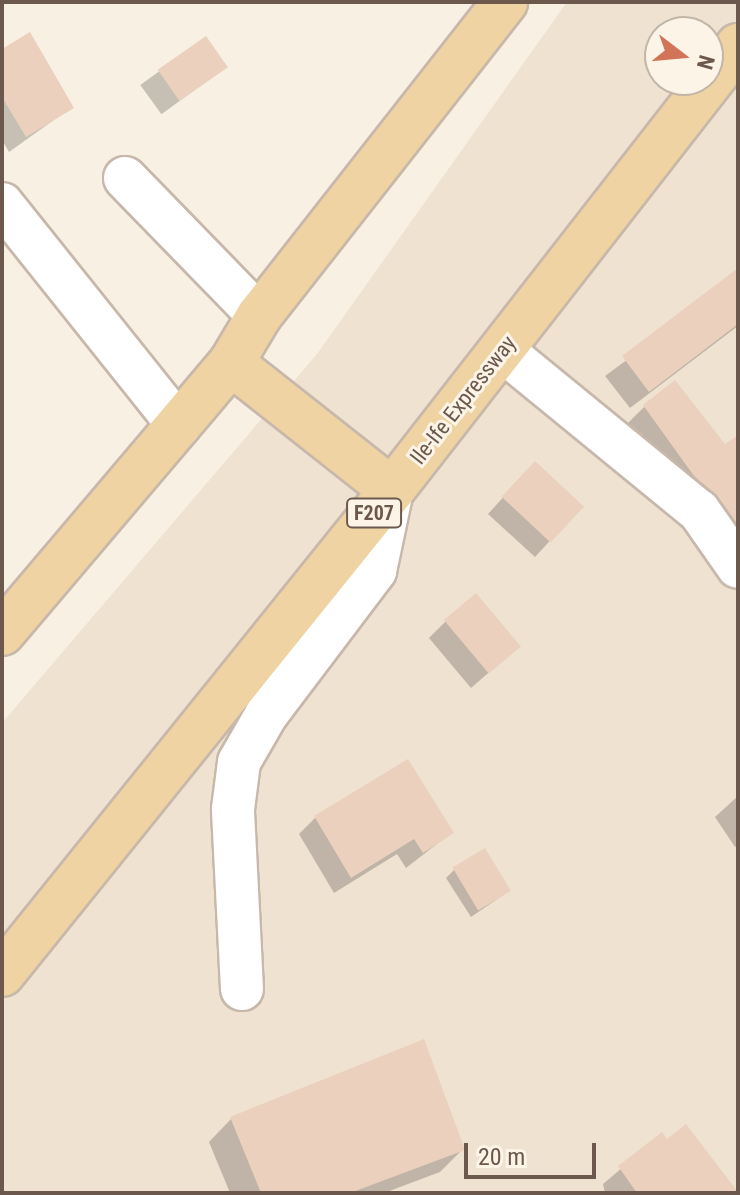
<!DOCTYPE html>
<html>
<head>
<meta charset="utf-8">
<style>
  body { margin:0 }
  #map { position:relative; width:740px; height:1195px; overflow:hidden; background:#f8f0e2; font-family:"Roboto Condensed",sans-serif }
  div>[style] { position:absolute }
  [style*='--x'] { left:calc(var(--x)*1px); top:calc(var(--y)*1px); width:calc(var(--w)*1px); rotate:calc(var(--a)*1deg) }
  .residential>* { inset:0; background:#efe2d1 }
  .shadow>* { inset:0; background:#0003; transform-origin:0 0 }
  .building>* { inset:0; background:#ead0bd; transform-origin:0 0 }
  .roads { filter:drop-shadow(2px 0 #c7b8ab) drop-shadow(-2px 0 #c7b8ab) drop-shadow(0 2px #c7b8ab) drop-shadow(0 -2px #c7b8ab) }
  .minor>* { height:42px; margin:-21px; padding:0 21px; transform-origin:21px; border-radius:21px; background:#fff }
  .major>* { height:44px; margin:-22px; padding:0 22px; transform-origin:22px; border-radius:22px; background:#efd3a2 }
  span { translate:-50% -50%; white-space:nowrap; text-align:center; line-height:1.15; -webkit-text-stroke:6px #fcf4e7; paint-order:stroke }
  .shield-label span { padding:2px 6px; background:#fcf4e7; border:2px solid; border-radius:6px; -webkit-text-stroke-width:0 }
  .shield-label { font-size:20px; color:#6c584c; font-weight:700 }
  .street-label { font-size:22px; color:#6c584c }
  .frame { position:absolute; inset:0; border:4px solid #6c584c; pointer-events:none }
  .north { position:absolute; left:644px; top:16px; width:80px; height:80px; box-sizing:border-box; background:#fcf4e7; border:2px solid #c2b6a9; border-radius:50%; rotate:106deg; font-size:22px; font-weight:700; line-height:32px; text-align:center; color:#6c584c }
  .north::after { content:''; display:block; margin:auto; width:28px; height:36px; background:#d27457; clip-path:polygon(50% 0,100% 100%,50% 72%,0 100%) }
  .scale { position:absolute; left:464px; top:1143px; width:132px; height:36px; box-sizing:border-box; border:4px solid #6c584c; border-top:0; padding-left:10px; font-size:24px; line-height:28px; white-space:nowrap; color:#6c584c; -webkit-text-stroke:6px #fcf4e7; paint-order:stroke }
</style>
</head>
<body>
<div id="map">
  <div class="residential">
    <i style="clip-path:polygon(evenodd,567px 2px,738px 2px,738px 1193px,2px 1193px,2px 723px,317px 354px,567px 2px,660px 32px,708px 32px,708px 80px,660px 80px,660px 32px)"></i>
  </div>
  <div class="shadow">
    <i style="left:205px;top:38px;width:36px;height:80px;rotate:54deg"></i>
    <i style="clip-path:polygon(2px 51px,72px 107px,9px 152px,2px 140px)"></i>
    <i style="clip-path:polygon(738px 278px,738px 326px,630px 408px,605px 376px)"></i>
    <i style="clip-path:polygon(644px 407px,724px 447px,738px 438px,738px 575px,626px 425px)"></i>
    <i style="clip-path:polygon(519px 480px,581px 507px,535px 557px,488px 514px)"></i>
    <i style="clip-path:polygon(446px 621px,518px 647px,471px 688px,429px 638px)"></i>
    <i style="clip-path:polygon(738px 796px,738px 845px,735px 847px,715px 817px)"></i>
    <i style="clip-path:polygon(315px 818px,451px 833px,406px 868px,397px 854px,334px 893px,299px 834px)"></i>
    <i style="clip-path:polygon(454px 870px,509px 891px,471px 917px,446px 878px)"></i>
    <i style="clip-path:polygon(231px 1119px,463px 1149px,440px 1172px,384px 1193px,230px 1193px,209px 1142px)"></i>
    <i style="clip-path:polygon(661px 1135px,733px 1193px,605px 1193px,603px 1184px)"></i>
  </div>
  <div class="building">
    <i style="clip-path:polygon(30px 32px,74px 108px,26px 137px,2px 97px,2px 49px)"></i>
    <i style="left:206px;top:36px;width:38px;height:59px;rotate:55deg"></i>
    <i style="clip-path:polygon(738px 268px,738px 324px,649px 392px,622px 356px)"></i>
    <i style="clip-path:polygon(675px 380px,725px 444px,738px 435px,738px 525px,718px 497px,694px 476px,643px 405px)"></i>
    <i style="left:535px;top:461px;width:67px;height:49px;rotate:43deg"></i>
    <i style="left:476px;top:593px;width:70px;height:42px;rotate:50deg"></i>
    <i style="clip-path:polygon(408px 759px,454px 833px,423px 853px,414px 839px,351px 878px,314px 816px)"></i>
    <i style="left:485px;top:848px;width:50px;height:38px;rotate:59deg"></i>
    <i style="clip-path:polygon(424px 1039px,465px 1150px,350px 1193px,261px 1193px,230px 1117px)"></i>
    <i style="clip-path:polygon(686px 1124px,738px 1192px,738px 1193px,637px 1193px,618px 1166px,662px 1132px,667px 1139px)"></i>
  </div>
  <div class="roads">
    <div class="minor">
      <i style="--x:125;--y:178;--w:192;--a:45.8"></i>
      <i style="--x:2;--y:204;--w:284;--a:51.4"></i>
      <i style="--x:502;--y:350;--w:254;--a:39.3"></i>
      <i style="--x:699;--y:511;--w:68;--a:55.1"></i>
      <i style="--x:242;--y:989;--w:180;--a:-92.9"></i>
      <i style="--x:233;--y:809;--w:47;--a:-82.7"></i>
      <i style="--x:239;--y:762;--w:54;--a:-60.1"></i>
      <i style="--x:266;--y:715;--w:181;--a:-52.9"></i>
      <i style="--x:375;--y:571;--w:83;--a:-78.1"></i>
    </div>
    <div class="major">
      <i style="--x:231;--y:363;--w:205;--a:38.3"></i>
      <i style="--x:2;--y:633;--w:354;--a:-49.7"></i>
      <i style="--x:231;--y:363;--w:55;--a:-59.2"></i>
      <i style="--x:259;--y:316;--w:399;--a:-51.9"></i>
      <i style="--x:2;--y:974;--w:622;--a:-51.14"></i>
      <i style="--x:392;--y:490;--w:563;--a:-52.07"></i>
    </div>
  </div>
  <div class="shield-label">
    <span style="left:374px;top:513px">F207</span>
  </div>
  <div class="street-label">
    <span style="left:463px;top:400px;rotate:-52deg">Ile-Ife Expressway</span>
  </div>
  <div class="frame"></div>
  <div class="north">N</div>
  <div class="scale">20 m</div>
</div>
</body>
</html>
